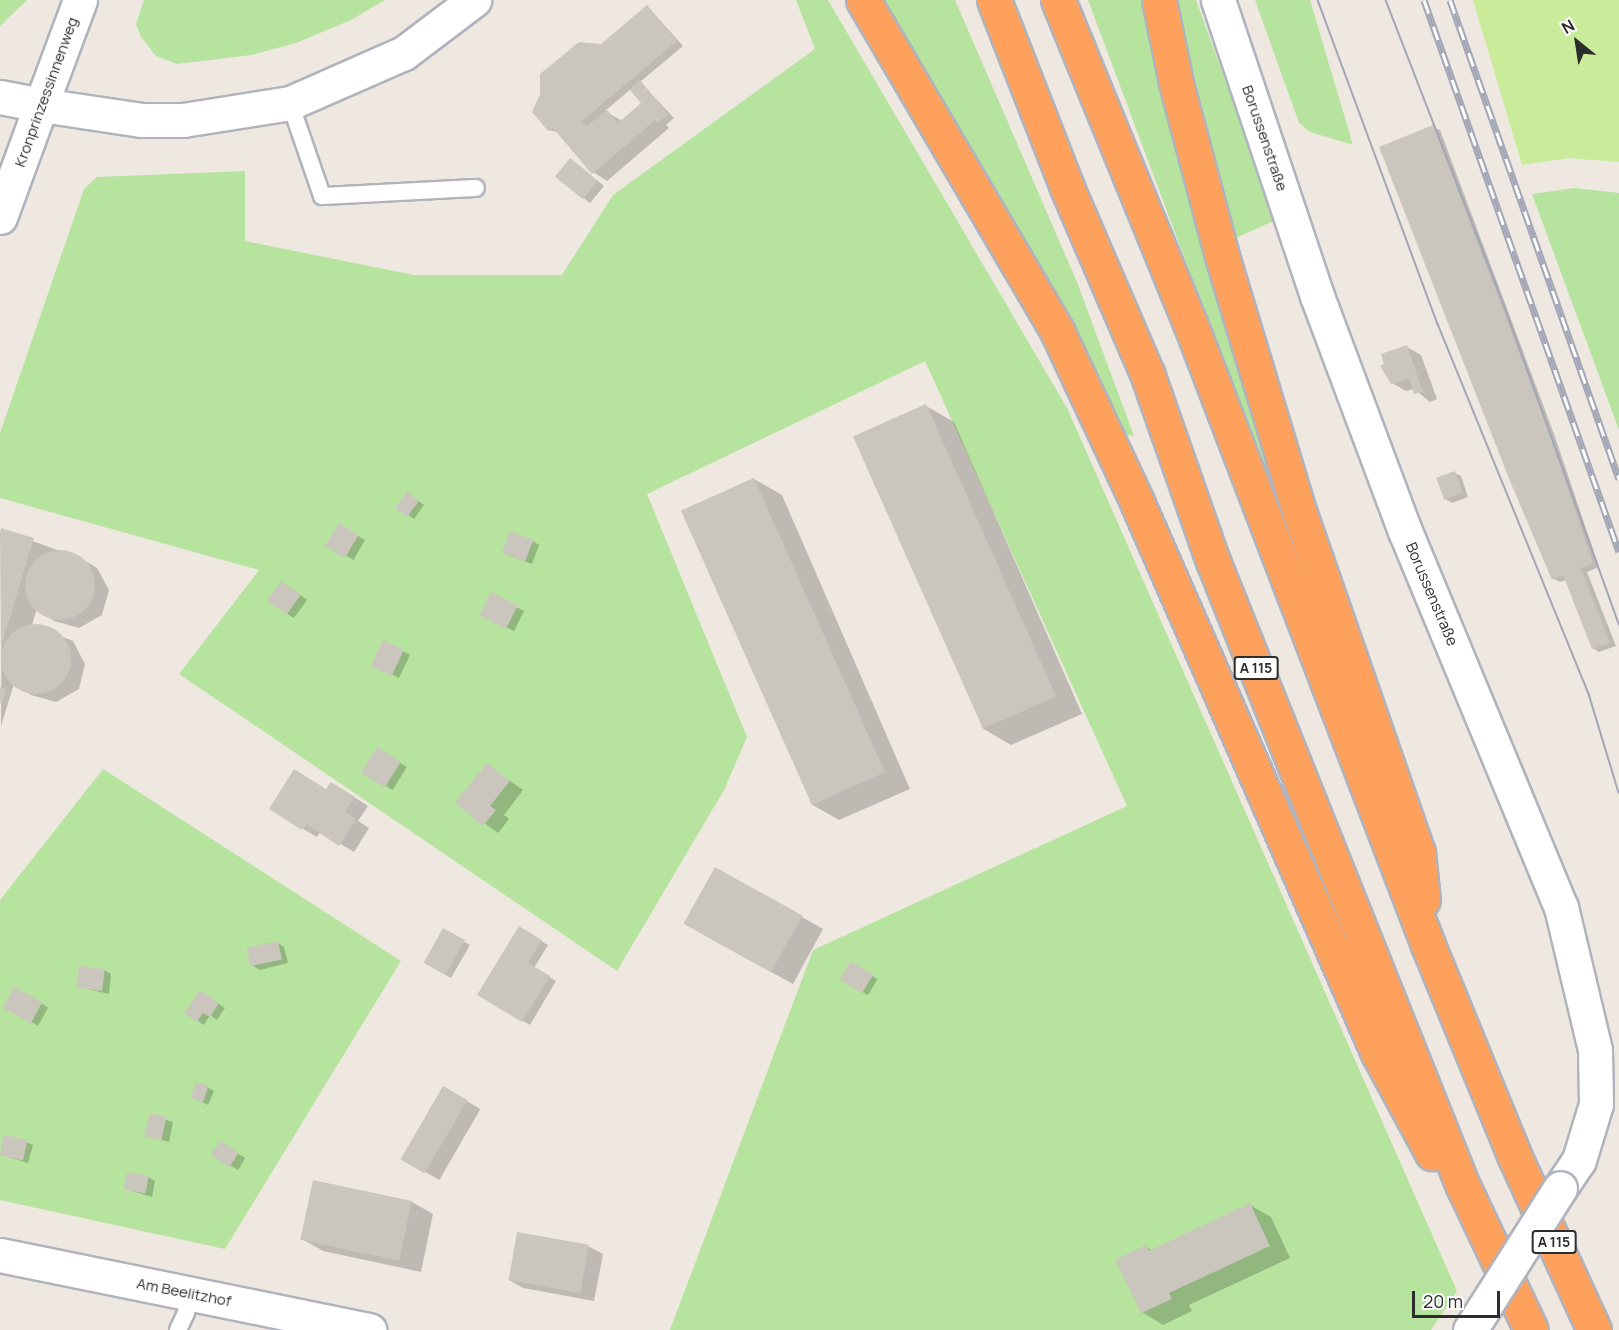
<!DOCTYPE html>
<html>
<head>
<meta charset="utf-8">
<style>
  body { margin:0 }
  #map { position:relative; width:1619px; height:1330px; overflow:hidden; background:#eee8e0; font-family:Manrope,sans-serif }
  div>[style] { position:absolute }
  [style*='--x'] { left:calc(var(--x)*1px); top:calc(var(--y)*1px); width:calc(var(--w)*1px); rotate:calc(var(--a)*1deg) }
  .green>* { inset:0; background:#b6e49e }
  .pitch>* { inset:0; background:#c9eb9a }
  .shadow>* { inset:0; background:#0003; transform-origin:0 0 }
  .building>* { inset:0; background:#cac6be; transform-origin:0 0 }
  .round { border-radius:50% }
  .roads { filter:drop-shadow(2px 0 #b0b3bd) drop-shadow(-2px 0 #b0b3bd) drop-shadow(0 2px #b0b3bd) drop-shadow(0 -2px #b0b3bd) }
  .service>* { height:16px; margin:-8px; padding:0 8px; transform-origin:8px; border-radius:8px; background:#fff }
  .minor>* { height:33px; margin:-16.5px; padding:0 16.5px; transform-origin:16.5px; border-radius:16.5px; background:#fff }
  .tertiary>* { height:33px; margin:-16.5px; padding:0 16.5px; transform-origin:16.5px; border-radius:16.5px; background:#fff }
  .secondary>* { height:33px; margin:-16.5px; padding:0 16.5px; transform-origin:16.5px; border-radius:16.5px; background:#fff }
  .motorway>* { height:33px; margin:-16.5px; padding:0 16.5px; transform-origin:16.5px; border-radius:16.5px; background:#fea15c }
  .tram>* { height:1.5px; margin:-0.75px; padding:0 0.75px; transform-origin:0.75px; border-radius:0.75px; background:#a2a6b7 }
  .rail>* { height:7px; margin-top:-3.5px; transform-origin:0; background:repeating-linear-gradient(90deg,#fff 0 14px,#a2a6b7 0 28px); box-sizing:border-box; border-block:2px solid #a2a6b7 }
  .bridges { filter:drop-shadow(2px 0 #b0b3bd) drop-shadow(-2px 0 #b0b3bd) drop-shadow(0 2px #b0b3bd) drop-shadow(0 -2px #b0b3bd) }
  .minor-bridge>* { height:33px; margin:-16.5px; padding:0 16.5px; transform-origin:16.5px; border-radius:16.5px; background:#fff }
  span { translate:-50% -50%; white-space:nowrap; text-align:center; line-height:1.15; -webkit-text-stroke:6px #fff; paint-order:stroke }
  .shield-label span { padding:2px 4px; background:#fff; border:2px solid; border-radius:4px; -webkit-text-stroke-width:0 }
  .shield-label { font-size:14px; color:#2d2d2d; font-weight:700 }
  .street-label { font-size:15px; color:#2d2d2d }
  .north { position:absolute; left:1547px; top:12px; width:60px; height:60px; -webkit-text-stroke:4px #fff; paint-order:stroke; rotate:330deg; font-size:16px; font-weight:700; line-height:24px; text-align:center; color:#2d2d2d }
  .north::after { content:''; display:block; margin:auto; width:21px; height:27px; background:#2d2d2d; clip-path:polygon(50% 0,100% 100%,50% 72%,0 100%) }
  .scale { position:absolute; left:1412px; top:1291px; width:88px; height:27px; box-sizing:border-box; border:3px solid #2d2d2d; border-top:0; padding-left:8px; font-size:18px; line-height:21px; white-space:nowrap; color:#2d2d2d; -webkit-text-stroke:4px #fff; paint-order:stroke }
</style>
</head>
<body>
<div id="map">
  <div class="green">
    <i style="clip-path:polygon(0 0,27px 0,0 26px)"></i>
    <i style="clip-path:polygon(144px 0,385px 0,351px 20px,296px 43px,251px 55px,177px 64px,156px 56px,141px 37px,136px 24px)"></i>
    <i style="clip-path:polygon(796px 0,828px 0,1067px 408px,1457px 1291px,1431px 1330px,670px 1330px,813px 950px,1127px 806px,925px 361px,647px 494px,747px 737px,724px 790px,617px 971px,179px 674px,259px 570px,0 498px,0 433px,84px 189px,97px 177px,245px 171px,245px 241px,414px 275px,562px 275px,613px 195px,815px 49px)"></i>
    <i style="clip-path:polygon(885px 0,955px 0,1077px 282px,1134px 436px,1127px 435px,1021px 237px)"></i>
    <i style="clip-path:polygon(1088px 0,1145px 0,1294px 535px,1289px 538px)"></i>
    <i style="clip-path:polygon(1175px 0,1196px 0,1276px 220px,1236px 238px)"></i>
    <i style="clip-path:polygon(1255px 0,1310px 0,1353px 145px,1310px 132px,1299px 123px)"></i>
    <i style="clip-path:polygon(1574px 188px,1619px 193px,1619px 430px,1532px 194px)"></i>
    <i style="clip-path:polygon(103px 769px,401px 961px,225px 1249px,0 1200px,0 900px)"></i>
  </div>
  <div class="pitch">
    <i style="clip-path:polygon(1473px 0,1619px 0,1619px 162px,1568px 158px,1522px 165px)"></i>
  </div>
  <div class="shadow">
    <i style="clip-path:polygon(evenodd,648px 7px,683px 46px,640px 82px,674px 118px,666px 125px,669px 128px,607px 181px,593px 172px,558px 132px,549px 130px,648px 7px,631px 89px,643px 103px,622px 121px,605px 111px,631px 89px)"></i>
    <i style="clip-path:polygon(1433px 127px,1440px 130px,1554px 434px,1599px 567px,1587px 572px,1616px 646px,1599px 652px,1593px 648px,1566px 580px,1560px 582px,1554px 579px)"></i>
    <i style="clip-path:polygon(577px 164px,604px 186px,590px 203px,557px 177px)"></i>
    <i style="clip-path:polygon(1407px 347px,1421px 355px,1437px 399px,1430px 402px,1414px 389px,1406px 391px,1392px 383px,1386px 365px)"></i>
    <i style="clip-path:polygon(926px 406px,954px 422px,1082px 714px,1011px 745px,982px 728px)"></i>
    <i style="clip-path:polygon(1455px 473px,1461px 476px,1468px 497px,1452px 503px,1445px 499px)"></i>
    <i style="clip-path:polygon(754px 479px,782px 495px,910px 789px,839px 820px,811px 804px)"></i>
    <i style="clip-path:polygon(414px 498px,424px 505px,414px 519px,408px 515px)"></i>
    <i style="left:339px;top:525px;width:30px;height:23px;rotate:30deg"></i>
    <i style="clip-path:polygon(2px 530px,82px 559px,97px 568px,109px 590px,102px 615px,79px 628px,54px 621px,37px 608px,32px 625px,73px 641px,85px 664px,79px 689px,56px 702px,31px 695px,14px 684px,1px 726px)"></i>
    <i style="clip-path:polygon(533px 541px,539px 545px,532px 564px,503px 553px)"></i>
    <i style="clip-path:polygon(288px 586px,307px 600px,294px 618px,287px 614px)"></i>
    <i style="clip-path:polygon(491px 594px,524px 611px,514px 631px,488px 618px)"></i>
    <i style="clip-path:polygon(403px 651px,410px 655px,399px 678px,380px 669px)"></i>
    <i style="left:378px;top:749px;width:34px;height:27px;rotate:32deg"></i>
    <i style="clip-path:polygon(487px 765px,523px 790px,504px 815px,509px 819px,498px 833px,457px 803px)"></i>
    <i style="clip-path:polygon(327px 791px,346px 792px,368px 806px,358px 821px,369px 828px,354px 852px,320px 832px,317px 837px,303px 829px)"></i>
    <i style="clip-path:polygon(802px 917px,823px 929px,793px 984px,706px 936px)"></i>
    <i style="clip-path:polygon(519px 928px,548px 945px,534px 968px,556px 981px,530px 1025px,479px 995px)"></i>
    <i style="left:444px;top:930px;width:30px;height:38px;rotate:30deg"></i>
    <i style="clip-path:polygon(278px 943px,284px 947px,288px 963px,260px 970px,253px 966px)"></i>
    <i style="left:851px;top:963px;width:31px;height:19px;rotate:31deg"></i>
    <i style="clip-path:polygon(104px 970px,111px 974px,109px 994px,78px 987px)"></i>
    <i style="left:15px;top:989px;width:38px;height:21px;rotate:29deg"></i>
    <i style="clip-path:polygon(207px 996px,225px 1008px,217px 1020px,210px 1015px,204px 1025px,186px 1013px)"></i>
    <i style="clip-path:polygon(207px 1087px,214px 1091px,208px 1105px,192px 1097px)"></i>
    <i style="left:444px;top:1088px;width:42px;height:82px;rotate:30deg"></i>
    <i style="clip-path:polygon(151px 1115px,173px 1122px,169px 1142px,147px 1135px)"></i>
    <i style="clip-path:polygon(26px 1142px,33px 1145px,28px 1163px,1px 1155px)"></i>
    <i style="left:221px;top:1144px;width:28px;height:14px;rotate:30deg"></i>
    <i style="clip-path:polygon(148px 1177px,155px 1181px,152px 1197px,126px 1189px)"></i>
    <i style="clip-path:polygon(412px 1202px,433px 1214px,421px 1272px,323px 1251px,302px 1239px)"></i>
    <i style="clip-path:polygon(1250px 1205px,1271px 1217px,1290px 1258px,1189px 1305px,1192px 1311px,1163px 1325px,1142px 1312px,1146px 1247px,1153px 1251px)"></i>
    <i style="clip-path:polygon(588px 1246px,603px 1254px,594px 1301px,523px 1288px,509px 1280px)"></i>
  </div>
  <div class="building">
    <i style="clip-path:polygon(647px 5px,677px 41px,582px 121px,587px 126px,607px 110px,618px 123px,641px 103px,629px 89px,640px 80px,668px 114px,658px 123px,655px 120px,592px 174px,553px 128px,548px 131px,532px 112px,540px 94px,540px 74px,579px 42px,601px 44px)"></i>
    <i style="clip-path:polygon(1433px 125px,1548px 429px,1593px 563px,1581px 568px,1610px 643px,1592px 649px,1563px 575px,1552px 580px,1510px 481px,1379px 147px)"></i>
    <i style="left:570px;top:158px;width:36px;height:24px;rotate:39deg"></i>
    <i style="clip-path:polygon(1407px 345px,1423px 392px,1414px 394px,1409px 378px,1391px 384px,1380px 366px,1384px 364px,1381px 354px)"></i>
    <i style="left:926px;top:404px;width:320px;height:80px;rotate:66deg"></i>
    <i style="left:1455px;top:471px;width:23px;height:20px;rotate:70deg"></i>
    <i style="left:754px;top:478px;width:322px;height:80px;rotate:66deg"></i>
    <i style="left:407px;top:492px;width:15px;height:20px;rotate:37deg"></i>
    <i style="left:339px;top:523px;width:23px;height:27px;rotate:31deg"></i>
    <i style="clip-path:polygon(1px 528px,34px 538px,1px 647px,0 533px)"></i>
    <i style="left:510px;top:531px;width:25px;height:23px;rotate:21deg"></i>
    <i class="round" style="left:25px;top:550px;width:70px;height:70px"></i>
    <i style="left:281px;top:581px;width:24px;height:24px;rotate:35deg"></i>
    <i style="left:491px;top:592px;width:30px;height:26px;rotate:27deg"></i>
    <i class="round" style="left:1px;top:624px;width:70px;height:70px"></i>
    <i style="left:383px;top:640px;width:23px;height:29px;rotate:25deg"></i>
    <i style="clip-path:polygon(0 687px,6px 689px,2px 704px,0 703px)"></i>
    <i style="left:377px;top:747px;width:28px;height:30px;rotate:32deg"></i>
    <i style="clip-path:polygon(487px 763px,510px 781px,490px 806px,496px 810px,483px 826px,455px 803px)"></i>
    <i style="clip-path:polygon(294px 769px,326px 789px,331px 782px,355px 797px,345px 812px,356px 819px,339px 846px,306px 824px,302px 830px,269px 809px)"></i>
    <i style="left:715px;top:867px;width:100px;height:65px;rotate:29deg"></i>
    <i style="clip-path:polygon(519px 926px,542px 940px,528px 963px,550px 976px,522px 1022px,477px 995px)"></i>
    <i style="left:443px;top:928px;width:25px;height:40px;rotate:29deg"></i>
    <i style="left:278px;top:941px;width:19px;height:32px;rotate:78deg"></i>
    <i style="left:851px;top:961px;width:26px;height:22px;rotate:31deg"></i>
    <i style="left:79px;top:966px;width:26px;height:22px;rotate:7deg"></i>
    <i style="left:14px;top:987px;width:32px;height:24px;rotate:28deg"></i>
    <i style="clip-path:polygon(200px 990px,219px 1003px,210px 1017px,203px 1013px,197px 1022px,184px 1013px)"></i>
    <i style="left:196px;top:1082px;width:13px;height:17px;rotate:18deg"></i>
    <i style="left:443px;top:1086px;width:28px;height:85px;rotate:30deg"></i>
    <i style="left:150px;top:1113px;width:17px;height:24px;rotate:13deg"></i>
    <i style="left:4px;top:1135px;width:24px;height:21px;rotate:12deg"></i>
    <i style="left:220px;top:1141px;width:22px;height:17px;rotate:32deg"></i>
    <i style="left:127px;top:1172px;width:22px;height:18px;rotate:10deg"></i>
    <i style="left:313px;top:1180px;width:101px;height:61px;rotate:12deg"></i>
    <i style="clip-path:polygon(1250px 1203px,1270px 1246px,1169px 1293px,1172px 1299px,1141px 1313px,1115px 1260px,1146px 1245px,1149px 1251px)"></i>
    <i style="left:517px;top:1232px;width:73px;height:49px;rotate:10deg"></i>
  </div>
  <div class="roads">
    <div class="service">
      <i style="--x:290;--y:103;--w:98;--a:71"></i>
      <i style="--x:322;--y:196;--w:154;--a:-3"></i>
      <i style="--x:178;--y:1330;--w:19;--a:-65"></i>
      <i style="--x:186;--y:1313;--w:20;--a:-81"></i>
    </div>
    <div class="minor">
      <i style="--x:1218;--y:0;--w:312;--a:71.5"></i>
      <i style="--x:1317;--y:296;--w:251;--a:69.5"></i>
      <i style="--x:1405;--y:531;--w:407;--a:67.5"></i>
      <i style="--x:1561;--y:907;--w:147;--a:76.6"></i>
      <i style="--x:1595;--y:1050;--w:54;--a:88.9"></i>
      <i style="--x:1596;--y:1104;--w:59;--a:106.9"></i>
      <i style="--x:1579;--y:1160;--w:34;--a:124"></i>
      <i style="--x:0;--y:97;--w:42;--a:11"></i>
      <i style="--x:0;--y:1255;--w:377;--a:11.5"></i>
    </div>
    <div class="tertiary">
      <i style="--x:41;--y:105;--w:112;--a:-69.6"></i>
    </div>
    <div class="secondary">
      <i style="--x:0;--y:217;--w:119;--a:-69.9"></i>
      <i style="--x:41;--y:105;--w:101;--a:8.5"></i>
      <i style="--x:141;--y:120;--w:42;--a:0"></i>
      <i style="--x:183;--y:120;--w:108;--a:-9"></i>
      <i style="--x:290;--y:103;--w:124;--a:-23.7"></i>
      <i style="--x:404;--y:53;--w:88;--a:-37.1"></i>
    </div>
    <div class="motorway">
      <i style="--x:863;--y:0;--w:386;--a:59.6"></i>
      <i style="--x:1058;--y:333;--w:187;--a:64.9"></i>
      <i style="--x:1137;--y:502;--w:601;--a:66.38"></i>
      <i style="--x:1378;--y:1053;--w:114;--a:61.6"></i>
      <i style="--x:994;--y:0;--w:204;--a:68.7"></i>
      <i style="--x:1068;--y:190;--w:199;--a:66.7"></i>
      <i style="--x:1147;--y:373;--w:199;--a:70.7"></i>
      <i style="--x:1213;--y:561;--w:671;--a:68.21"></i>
      <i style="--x:1462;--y:1184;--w:161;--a:64.7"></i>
      <i style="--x:1058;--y:0;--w:349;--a:67.8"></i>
      <i style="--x:1190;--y:323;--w:666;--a:69.06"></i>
      <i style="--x:1428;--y:945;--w:227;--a:67.7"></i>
      <i style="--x:1514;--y:1155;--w:192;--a:65.4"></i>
      <i style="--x:1159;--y:0;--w:85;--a:78.4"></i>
      <i style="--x:1176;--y:83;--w:179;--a:75.1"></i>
      <i style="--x:1222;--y:256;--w:266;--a:73.2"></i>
      <i style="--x:1299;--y:511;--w:361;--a:70.8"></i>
      <i style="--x:1418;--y:852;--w:48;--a:84.1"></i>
    </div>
  </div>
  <div class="tram">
    <i style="--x:1318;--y:0;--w:346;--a:69.7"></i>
    <i style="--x:1438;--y:324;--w:400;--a:67.8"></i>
    <i style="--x:1589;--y:694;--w:103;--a:73.1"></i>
    <i style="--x:1386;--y:0;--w:318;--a:68.8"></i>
    <i style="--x:1501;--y:296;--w:349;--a:70.2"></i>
  </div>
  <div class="rail">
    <i style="--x:1424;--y:0;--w:585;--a:70.54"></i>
    <i style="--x:1450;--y:0;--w:508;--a:70.57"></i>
  </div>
  <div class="bridges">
    <div class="minor-bridge">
      <i style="--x:1470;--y:1330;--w:168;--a:-57.6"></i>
    </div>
  </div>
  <div class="shield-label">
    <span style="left:1256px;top:668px">A 115</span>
    <span style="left:1554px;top:1242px">A 115</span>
  </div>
  <div class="street-label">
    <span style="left:46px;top:92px;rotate:-70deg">Kronprinzessinnenweg</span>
    <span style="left:1265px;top:138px;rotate:71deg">Borussenstraße</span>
    <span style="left:1432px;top:594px;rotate:67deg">Borussenstraße</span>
    <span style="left:184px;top:1292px;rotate:11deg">Am Beelitzhof</span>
  </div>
  <div class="north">N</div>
  <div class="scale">20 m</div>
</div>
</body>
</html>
